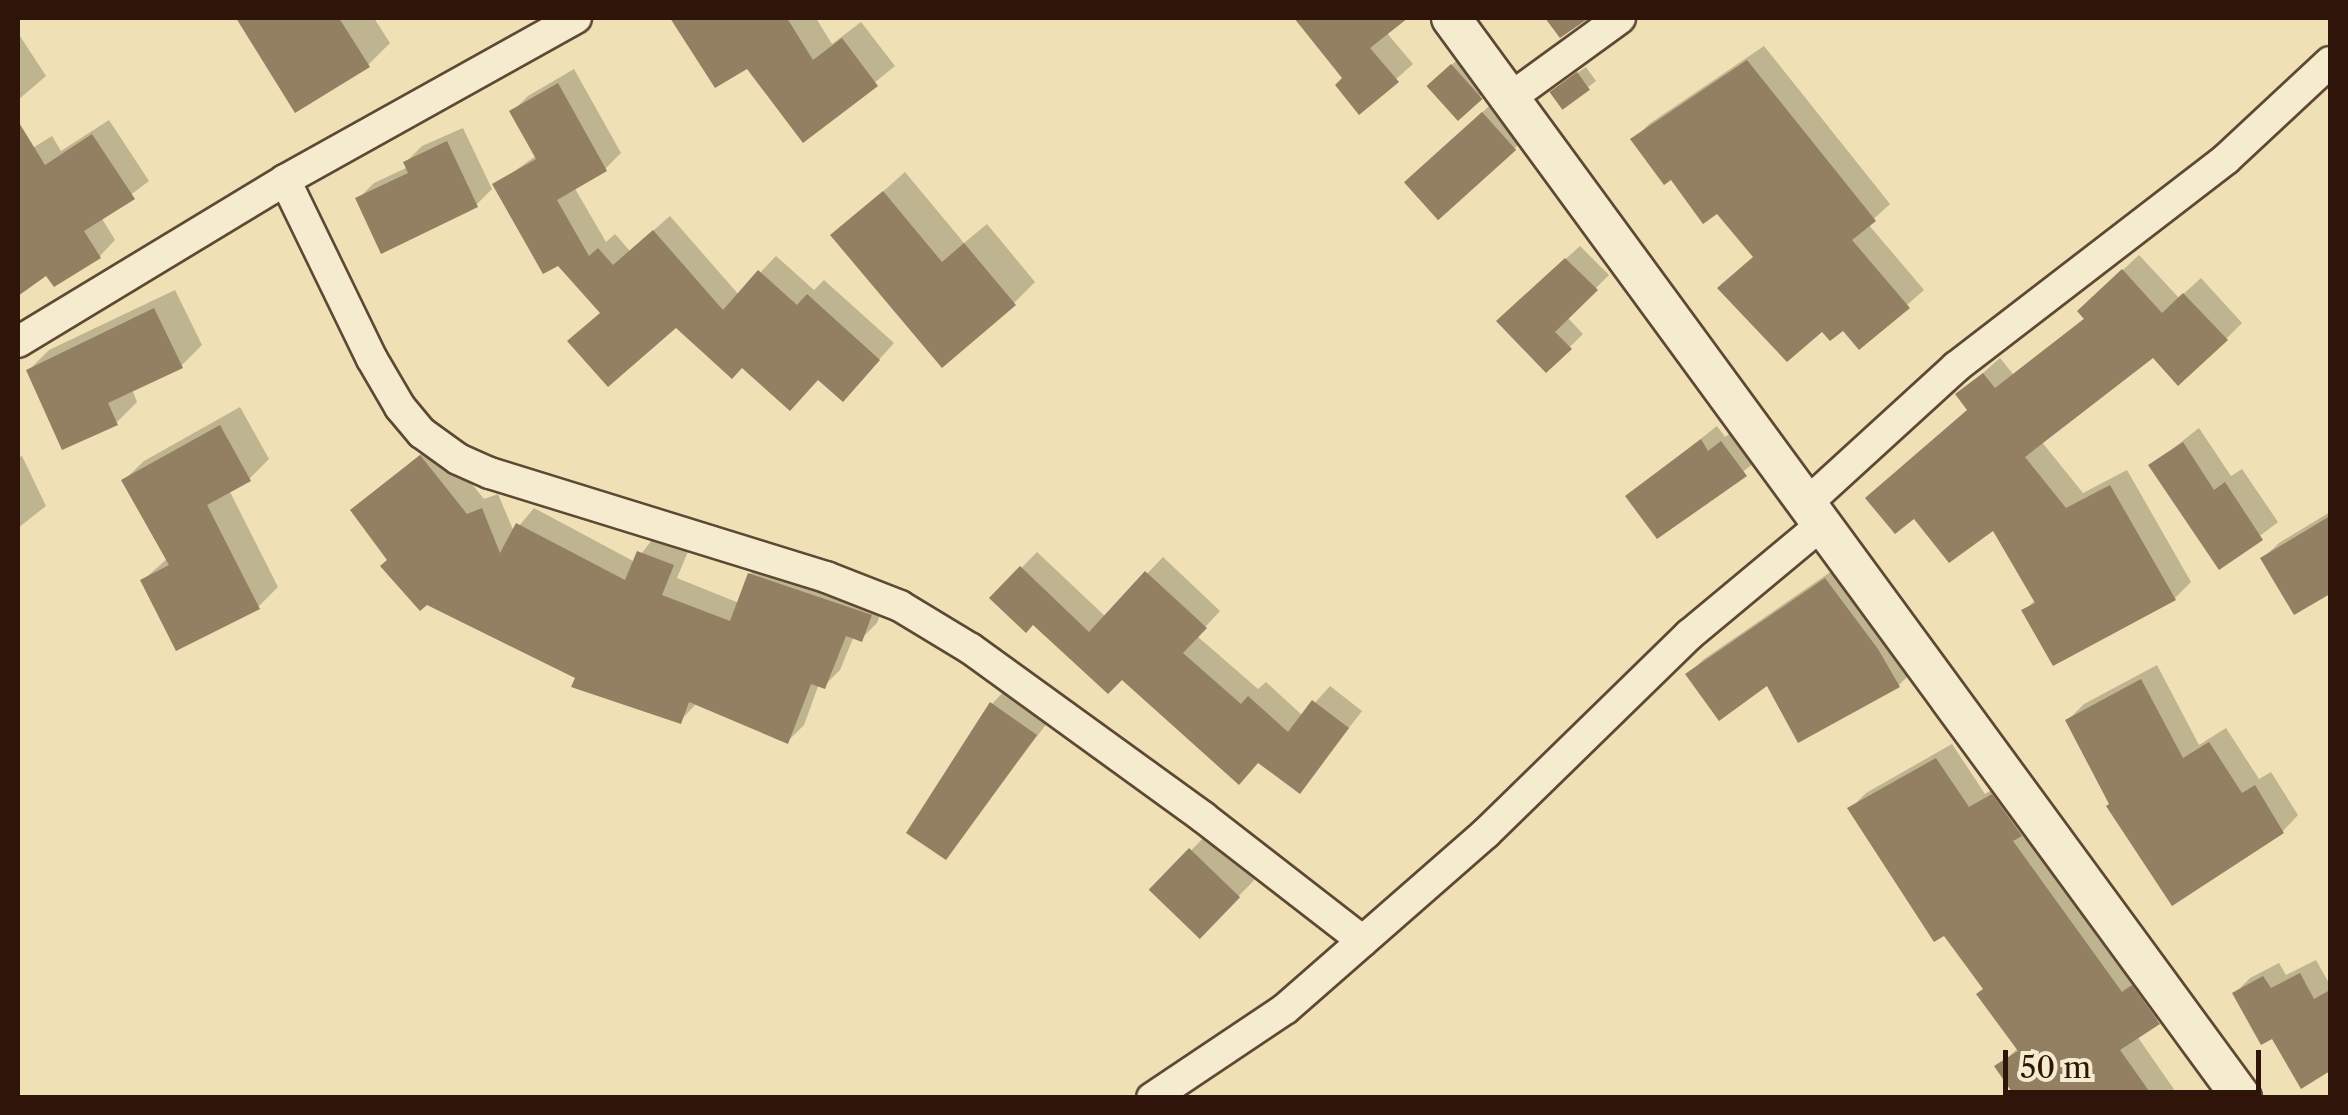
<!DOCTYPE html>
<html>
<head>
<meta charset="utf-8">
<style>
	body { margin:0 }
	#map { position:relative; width:2348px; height:1115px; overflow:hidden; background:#efe1b5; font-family:"Libre Caslon Text",serif }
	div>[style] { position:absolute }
	.shadow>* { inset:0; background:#0003; transform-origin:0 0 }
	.building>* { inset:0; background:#937f62; transform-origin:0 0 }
	.roads { filter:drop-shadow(2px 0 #5f4834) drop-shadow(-2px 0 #5f4834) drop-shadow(0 2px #5f4834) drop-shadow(0 -2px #5f4834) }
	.minor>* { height:30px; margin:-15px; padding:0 15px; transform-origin:15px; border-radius:15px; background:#f5eccf }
	.tertiary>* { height:38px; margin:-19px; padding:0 19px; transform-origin:19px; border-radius:19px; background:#f5eccf }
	span { translate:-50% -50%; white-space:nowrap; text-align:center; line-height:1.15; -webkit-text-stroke:10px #f5eccf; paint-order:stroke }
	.frame { position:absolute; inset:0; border:20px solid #2f1509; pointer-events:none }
	.scale { position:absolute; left:2003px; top:1050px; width:258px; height:45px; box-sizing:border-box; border:5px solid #2f1509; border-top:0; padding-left:12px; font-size:30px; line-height:35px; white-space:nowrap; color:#2f1509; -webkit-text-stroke:8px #f5eccf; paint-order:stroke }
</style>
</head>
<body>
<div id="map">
	<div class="shadow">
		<div style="clip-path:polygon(239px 18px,374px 18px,390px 43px,368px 65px,296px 109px)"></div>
		<div style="clip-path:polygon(673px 18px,816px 18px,832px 44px,861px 22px,895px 66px,804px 140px,747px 65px,716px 85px)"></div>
		<div style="clip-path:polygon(1297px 18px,1404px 18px,1386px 32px,1413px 64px,1360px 111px,1345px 78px)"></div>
		<div style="clip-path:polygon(18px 33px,46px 76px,18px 100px)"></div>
		<div style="clip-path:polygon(1764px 46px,1890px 204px,1868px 224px,1924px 290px,1859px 347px,1843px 327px,1822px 328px,1718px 211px,1672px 176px,1634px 139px,1649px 124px)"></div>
		<div style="clip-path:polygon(1468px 50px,1496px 81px,1458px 117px,1445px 71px)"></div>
		<div style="clip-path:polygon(1586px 67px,1596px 81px,1563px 106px,1560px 85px)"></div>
		<div style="clip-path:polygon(574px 69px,621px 153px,605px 169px,574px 187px,606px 242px,615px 234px,630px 251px,670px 216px,739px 295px,776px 256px,814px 290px,824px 280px,894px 343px,858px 383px,742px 365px,676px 325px,602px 312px,495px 185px,537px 155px,512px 112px,528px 96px)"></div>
		<div style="clip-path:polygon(1506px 91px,1538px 125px,1514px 149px,1430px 159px)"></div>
		<div style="clip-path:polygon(109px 120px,149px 181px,101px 217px,115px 240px,100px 256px,47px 272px,18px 292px,18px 157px,52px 136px,61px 151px)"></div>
		<div style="clip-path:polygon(463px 128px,492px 189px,476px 205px,358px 199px,374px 183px,408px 167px,406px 162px,422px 146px)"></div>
		<div style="clip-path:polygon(905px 172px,964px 243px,987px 224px,1035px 282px,1014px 303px,833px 236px)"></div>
		<div style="clip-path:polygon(1580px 246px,1609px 275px,1567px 317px,1583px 334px,1546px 370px,1512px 308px)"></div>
		<div style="clip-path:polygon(2139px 255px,2179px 298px,2201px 278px,2242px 323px,2226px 339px,2153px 355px,2041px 441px,2083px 493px,2127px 470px,2191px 582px,2175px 598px,2024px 611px,2036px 599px,1969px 408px,1958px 395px,2000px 358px,2013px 374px,2086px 317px,2096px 295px)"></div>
		<div style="clip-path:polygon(175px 290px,202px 345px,181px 366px,132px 389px,137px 402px,117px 422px,29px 370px,49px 350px)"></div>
		<div style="clip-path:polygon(240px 407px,269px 459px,249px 479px,229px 490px,278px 587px,258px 607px,143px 580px,168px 558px,124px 480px,144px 461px)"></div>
		<div style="clip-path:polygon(1717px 426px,1725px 437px,1738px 428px,1761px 458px,1657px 536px,1628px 496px)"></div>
		<div style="clip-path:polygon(2199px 428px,2231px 476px,2242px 469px,2278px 522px,2219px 567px,2152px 465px)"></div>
		<div style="clip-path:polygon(437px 441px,484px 499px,498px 494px,514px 532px,534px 508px,635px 562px,655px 536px,689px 549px,677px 578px,739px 603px,750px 574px,767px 558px,886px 599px,877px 623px,861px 639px,854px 636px,840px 670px,824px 686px,819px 684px,804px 725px,788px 741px,697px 703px,680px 721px,574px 686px,578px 677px,390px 560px,353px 510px)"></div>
		<div style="clip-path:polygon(22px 456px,46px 506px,18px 528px,18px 458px)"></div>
		<div style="clip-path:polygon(2330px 512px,2330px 593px,2295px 612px,2263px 558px,2279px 543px)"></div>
		<div style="clip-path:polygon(1037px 552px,1106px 617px,1163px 557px,1220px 611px,1197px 636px,1258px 689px,1266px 682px,1303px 716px,1330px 686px,1362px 711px,1300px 791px,1259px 761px,992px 598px)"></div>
		<div style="clip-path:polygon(1842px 564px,1914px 670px,1899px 685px,1767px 683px,1688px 674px,1704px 659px)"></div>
		<div style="clip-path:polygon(2157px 665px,2199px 745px,2226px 728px,2259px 779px,2271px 772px,2298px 815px,2283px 831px,2112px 804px,2068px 720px,2084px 704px)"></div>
		<div style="clip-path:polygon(1007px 688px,1051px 718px,945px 857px,992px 704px)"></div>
		<div style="clip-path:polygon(1952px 744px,1985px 794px,2008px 780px,2174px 1007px,2137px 1036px,2180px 1098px,2019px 1098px,1998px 1067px,2018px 1048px,1985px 988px,1851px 808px,1866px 793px)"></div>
		<div style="left:1207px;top:834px;width:66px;height:78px;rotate:44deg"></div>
		<div style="clip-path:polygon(2316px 960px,2330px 985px,2330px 1068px,2302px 1085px,2273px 1036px,2235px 993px,2250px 978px,2279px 963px,2286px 975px)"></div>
	</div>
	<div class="building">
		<div style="clip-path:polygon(236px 18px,339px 18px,370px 67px,295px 113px)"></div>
		<div style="clip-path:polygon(670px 18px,787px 18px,813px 60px,842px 38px,878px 86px,803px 143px,747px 69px,715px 88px)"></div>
		<div style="clip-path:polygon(1294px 18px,1408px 18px,1370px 48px,1399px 82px,1359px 115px,1335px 85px,1342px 78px)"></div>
		<div style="clip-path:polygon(1545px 18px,1589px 18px,1560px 38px)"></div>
		<div style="clip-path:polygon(1747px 60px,1876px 221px,1852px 240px,1910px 308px,1859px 350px,1843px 331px,1830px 341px,1822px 332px,1787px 362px,1717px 288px,1753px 257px,1717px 214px,1703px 224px,1671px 180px,1664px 185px,1630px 139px)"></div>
		<div style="left:1451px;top:64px;width:47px;height:33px;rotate:48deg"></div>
		<div style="left:1577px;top:72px;width:22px;height:34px;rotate:54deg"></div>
		<div style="clip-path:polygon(558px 83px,607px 171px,557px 200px,589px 256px,598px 248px,613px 265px,653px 230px,723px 310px,758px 270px,797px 305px,807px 294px,880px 360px,843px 402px,818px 380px,790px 411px,742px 368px,732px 379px,676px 328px,608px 387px,567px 341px,600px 313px,558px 266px,543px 274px,492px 184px,536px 159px,509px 111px)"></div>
		<div style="left:1482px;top:112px;width:51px;height:105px;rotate:48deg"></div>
		<div style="clip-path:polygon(18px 121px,45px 165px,92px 134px,135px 199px,84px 231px,101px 258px,54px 287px,46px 276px,18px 296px)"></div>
		<div style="clip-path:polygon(447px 141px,478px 207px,381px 254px,355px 198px,408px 173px,403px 162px)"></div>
		<div style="clip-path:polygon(883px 191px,942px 262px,964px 243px,1016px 305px,942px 368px,830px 235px)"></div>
		<div style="clip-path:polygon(1565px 258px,1598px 290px,1555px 332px,1572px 349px,1546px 373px,1496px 321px)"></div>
		<div style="clip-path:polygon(2122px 269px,2162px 313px,2183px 293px,2228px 340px,2178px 386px,2153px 358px,2025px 457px,2066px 508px,2110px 485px,2176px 600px,2053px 666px,2021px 610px,2035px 603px,1993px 531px,1949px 563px,1914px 519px,1895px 534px,1865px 498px,1967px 410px,1955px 394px,1983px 373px,1995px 388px,2084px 319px,2077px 311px)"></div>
		<div style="clip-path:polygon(154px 308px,183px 368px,108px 403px,118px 425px,62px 450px,26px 370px)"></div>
		<div style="clip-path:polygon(220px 425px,251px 481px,207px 505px,260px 609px,176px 651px,140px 580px,169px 565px,121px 480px)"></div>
		<div style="clip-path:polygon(1701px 439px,1708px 451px,1721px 441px,1747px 476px,1657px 539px,1625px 496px)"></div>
		<div style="clip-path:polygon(2183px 442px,2214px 490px,2225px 482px,2263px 540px,2219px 570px,2148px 465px)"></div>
		<div style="clip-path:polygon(420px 455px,467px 514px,482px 508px,500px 553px,516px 523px,625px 580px,637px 551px,674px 565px,662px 595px,730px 621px,748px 573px,872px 615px,862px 642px,846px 636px,825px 689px,811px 684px,788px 744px,689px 702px,681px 724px,571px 687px,575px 678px,427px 605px,420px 611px,380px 566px,387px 560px,350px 510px)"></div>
		<div style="clip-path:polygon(2330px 516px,2330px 594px,2294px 615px,2260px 558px)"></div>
		<div style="clip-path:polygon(1020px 566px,1089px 632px,1145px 571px,1207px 628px,1183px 653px,1241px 704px,1248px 696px,1288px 732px,1312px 700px,1349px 728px,1300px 794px,1258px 763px,1239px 785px,1122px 680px,1108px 694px,1033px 625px,1026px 633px,989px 598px)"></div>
		<div style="clip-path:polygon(1825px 578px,1878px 649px,1900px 687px,1798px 743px,1767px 686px,1719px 721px,1685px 674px)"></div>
		<div style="clip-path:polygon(2141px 679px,2183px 758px,2209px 742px,2242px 793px,2255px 785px,2284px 833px,2172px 906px,2106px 806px,2109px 804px,2065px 720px)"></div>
		<div style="clip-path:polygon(990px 702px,1037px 735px,946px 860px,906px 833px)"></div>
		<div style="clip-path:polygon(1936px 758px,1969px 807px,1992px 794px,2022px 836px,2013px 841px,2122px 992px,2132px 985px,2160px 1024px,2120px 1050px,2154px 1098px,2016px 1098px,1994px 1066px,2018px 1051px,1976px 994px,1983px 989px,1944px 936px,1934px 942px,1847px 808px)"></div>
		<div style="left:1189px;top:848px;width:71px;height:58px;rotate:44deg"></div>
		<div style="clip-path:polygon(2300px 973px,2314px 999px,2330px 990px,2330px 1071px,2301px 1089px,2272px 1039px,2261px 1045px,2232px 993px,2263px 976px,2271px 988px)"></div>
	</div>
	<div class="roads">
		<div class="minor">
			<div style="left:1510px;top:98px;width:136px;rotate:-36deg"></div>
			<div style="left:285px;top:180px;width:199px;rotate:64.1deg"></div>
			<div style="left:372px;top:359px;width:56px;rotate:59.7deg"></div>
			<div style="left:400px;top:407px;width:34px;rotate:50deg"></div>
			<div style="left:422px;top:433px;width:44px;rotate:35.8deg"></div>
			<div style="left:458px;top:459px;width:35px;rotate:24deg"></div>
			<div style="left:490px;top:473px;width:352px;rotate:17.2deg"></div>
			<div style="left:826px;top:577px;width:79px;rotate:21.4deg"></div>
			<div style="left:900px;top:606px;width:83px;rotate:31.2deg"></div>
			<div style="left:971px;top:649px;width:286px;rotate:35.9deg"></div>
			<div style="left:1203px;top:817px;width:202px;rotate:37.8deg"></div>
			<div style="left:18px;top:342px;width:312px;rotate:-31.2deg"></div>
			<div style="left:285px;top:180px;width:333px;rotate:-29.1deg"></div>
			<div style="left:1805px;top:505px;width:205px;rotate:-42.4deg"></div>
			<div style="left:1956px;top:367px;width:341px;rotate:-37.6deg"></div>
			<div style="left:2226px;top:159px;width:142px;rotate:-43deg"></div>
			<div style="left:1152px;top:1098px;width:160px;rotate:-33.8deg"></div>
			<div style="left:1285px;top:1009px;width:267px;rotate:-41.2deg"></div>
			<div style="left:1486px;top:833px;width:284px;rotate:-44.3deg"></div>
			<div style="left:1689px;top:635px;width:170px;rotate:-39.8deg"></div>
		</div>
		<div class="tertiary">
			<div style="left:1451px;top:18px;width:1339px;rotate:53.78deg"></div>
		</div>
	</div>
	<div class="frame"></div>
	<div class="scale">50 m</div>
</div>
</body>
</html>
